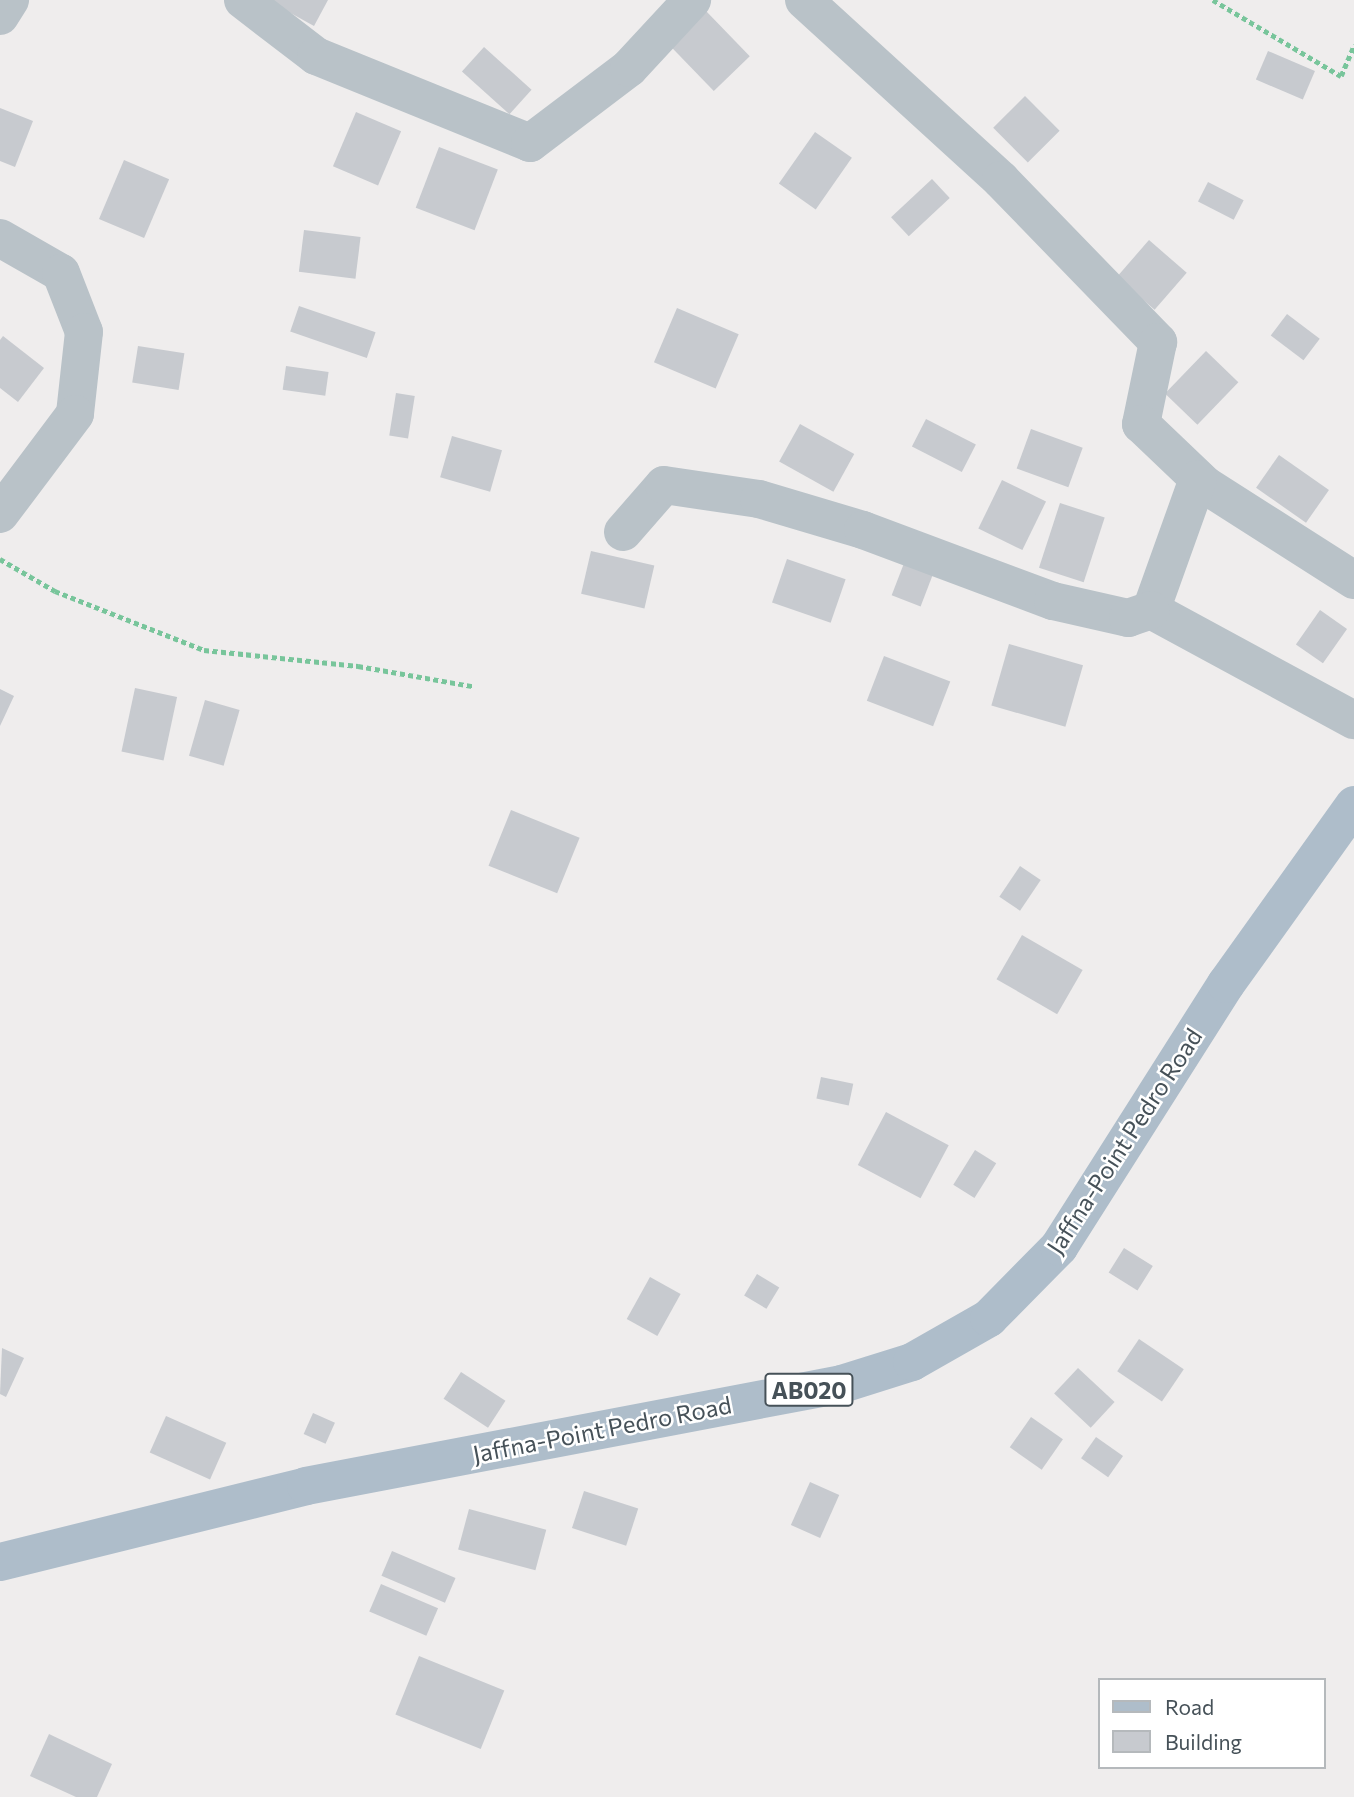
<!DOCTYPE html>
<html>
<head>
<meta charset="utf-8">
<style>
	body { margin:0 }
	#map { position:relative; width:1354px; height:1797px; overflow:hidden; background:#efeded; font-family:Commissioner,sans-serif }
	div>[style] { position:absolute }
	.building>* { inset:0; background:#c7cacf; transform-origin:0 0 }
	.path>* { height:4.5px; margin-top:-2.25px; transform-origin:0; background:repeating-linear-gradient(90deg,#78c59b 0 5px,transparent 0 8.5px) }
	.minor>* { height:38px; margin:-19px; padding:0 19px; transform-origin:19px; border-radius:19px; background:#b9c2c8 }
	.major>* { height:38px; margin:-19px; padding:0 19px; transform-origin:19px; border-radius:19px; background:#aebdca }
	span { translate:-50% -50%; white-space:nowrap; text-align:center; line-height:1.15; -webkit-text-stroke:5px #fff; paint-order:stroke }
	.shield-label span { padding:2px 5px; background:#fff; border:2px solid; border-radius:5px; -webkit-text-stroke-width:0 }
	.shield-label { font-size:23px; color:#465158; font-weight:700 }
	.street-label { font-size:24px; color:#465158 }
	.legend { position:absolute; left:1098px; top:1678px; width:228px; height:91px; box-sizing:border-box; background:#fff; border:2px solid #b5b9bc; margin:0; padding:9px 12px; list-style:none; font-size:21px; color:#465158 }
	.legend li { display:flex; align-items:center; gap:14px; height:35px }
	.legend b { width:35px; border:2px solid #b5b9bc }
</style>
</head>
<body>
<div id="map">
	<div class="building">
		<div style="clip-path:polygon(267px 0,328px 0,314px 26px)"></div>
		<div style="left:706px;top:11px;width:63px;height:50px;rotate:46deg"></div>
		<div style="left:484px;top:47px;width:64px;height:33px;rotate:42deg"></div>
		<div style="left:1268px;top:51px;width:51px;height:31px;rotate:23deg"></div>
		<div style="left:1025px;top:96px;width:49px;height:45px;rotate:45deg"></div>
		<div style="clip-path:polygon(0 108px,33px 121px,15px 167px,0 161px)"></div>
		<div style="left:356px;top:112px;width:49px;height:59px;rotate:23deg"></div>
		<div style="left:815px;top:132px;width:45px;height:63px;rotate:35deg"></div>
		<div style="left:439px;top:147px;width:63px;height:65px;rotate:21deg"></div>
		<div style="left:124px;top:160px;width:49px;height:64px;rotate:23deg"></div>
		<div style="left:932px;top:179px;width:26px;height:56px;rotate:47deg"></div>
		<div style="left:1208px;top:182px;width:40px;height:22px;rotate:27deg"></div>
		<div style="left:304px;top:230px;width:57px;height:42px;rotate:7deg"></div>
		<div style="left:1149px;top:240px;width:50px;height:49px;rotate:41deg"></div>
		<div style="left:299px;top:306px;width:81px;height:27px;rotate:19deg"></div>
		<div style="left:677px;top:308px;width:67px;height:59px;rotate:23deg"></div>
		<div style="left:1287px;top:314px;width:41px;height:27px;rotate:37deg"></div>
		<div style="clip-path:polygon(3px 336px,44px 368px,18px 402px,0 388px,0 340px)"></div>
		<div style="left:138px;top:346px;width:47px;height:37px;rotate:9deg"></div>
		<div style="left:1206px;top:351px;width:45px;height:59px;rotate:44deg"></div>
		<div style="left:286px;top:366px;width:43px;height:24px;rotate:8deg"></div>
		<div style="left:396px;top:393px;width:19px;height:43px;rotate:9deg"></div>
		<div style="left:926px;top:419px;width:56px;height:31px;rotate:27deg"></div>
		<div style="left:800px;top:424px;width:62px;height:43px;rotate:29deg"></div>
		<div style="left:1031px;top:429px;width:55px;height:42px;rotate:20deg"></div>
		<div style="left:452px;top:436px;width:52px;height:43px;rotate:16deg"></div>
		<div style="left:1279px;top:455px;width:61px;height:40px;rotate:35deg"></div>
		<div style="left:1002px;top:480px;width:49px;height:54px;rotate:26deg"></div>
		<div style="left:1060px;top:503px;width:47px;height:68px;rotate:18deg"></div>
		<div style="left:591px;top:551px;width:65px;height:44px;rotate:13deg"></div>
		<div style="left:906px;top:558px;width:31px;height:40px;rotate:21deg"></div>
		<div style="left:787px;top:559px;width:62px;height:46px;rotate:19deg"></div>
		<div style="left:1320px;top:610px;width:33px;height:42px;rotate:35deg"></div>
		<div style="left:1009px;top:644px;width:77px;height:64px;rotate:16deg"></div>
		<div style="left:884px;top:656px;width:71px;height:48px;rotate:21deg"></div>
		<div style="left:135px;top:688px;width:43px;height:65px;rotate:12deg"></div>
		<div style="clip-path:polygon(0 689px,14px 696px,0 726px)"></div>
		<div style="left:205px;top:700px;width:36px;height:58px;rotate:16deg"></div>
		<div style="left:511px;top:810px;width:74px;height:60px;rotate:22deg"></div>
		<div style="left:1020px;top:866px;width:25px;height:37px;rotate:34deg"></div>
		<div style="left:1022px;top:935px;width:70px;height:51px;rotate:30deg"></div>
		<div style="left:821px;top:1077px;width:33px;height:22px;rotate:12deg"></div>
		<div style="left:886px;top:1112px;width:71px;height:60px;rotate:28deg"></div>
		<div style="left:975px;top:1150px;width:25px;height:41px;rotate:32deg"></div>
		<div style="left:1124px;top:1248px;width:34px;height:29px;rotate:32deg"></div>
		<div style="left:757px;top:1274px;width:26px;height:25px;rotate:31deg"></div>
		<div style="left:650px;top:1277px;width:35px;height:48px;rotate:29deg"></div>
		<div style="left:1139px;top:1339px;width:54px;height:39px;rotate:34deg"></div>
		<div style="clip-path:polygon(2px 1348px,24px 1358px,6px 1397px,0 1394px)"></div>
		<div style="left:1078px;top:1368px;width:50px;height:35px;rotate:43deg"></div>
		<div style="left:461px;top:1372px;width:53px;height:32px;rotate:33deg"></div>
		<div style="left:313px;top:1413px;width:24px;height:23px;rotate:24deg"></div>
		<div style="left:166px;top:1416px;width:66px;height:40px;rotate:24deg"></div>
		<div style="left:1031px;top:1417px;width:39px;height:37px;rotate:35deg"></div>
		<div style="left:1096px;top:1437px;width:33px;height:26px;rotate:35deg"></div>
		<div style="left:810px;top:1482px;width:32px;height:47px;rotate:24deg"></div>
		<div style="left:584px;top:1491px;width:57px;height:39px;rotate:18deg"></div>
		<div style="left:469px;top:1509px;width:80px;height:42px;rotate:15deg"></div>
		<div style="left:392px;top:1551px;width:69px;height:27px;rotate:23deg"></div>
		<div style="left:381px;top:1584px;width:62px;height:30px;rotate:23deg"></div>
		<div style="left:419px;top:1656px;width:92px;height:63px;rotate:22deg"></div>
		<div style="clip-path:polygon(49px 1734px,112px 1764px,97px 1797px,76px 1797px,30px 1776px)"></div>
	</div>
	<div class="path">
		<div style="left:1213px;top:0;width:149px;rotate:30.7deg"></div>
		<div style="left:1341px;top:76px;width:34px;rotate:-67deg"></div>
		<div style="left:0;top:559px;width:64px;rotate:30.2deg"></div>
		<div style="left:55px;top:591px;width:160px;rotate:21.6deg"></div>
		<div style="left:204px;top:650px;width:155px;rotate:5.9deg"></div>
		<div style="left:358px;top:666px;width:116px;rotate:10deg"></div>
	</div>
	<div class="minor">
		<div style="left:243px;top:0;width:92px;rotate:37.5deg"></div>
		<div style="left:316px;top:56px;width:231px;rotate:22.1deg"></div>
		<div style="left:530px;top:143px;width:124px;rotate:-37.1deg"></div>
		<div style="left:629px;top:68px;width:93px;rotate:-47.2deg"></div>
		<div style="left:804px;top:0;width:267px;rotate:42.4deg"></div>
		<div style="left:1001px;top:180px;width:226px;rotate:45.9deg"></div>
		<div style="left:1158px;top:342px;width:84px;rotate:101.7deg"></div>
		<div style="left:1141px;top:424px;width:88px;rotate:43.6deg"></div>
		<div style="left:1205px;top:485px;width:177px;rotate:32.5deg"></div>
		<div style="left:0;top:16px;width:19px;rotate:-58deg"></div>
		<div style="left:0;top:238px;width:70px;rotate:29.8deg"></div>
		<div style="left:61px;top:273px;width:63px;rotate:68.7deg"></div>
		<div style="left:84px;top:332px;width:82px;rotate:96.3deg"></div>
		<div style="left:75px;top:414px;width:125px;rotate:126.9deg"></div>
		<div style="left:1198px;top:479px;width:139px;rotate:109.7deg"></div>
		<div style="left:1151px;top:610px;width:231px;rotate:28.5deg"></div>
		<div style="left:623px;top:532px;width:62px;rotate:-48.9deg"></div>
		<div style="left:664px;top:485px;width:96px;rotate:8.4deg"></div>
		<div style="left:759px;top:499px;width:109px;rotate:16.6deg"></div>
		<div style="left:863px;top:530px;width:203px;rotate:20.5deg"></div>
		<div style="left:1053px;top:601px;width:77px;rotate:12.8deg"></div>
		<div style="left:1128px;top:618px;width:24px;rotate:-19deg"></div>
	</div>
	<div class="major">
		<div style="left:0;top:1562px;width:315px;rotate:-13.9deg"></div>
		<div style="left:306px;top:1486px;width:546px;rotate:-10.77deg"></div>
		<div style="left:842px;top:1384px;width:73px;rotate:-17.4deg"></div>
		<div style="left:912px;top:1362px;width:89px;rotate:-29.7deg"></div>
		<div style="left:989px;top:1318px;width:100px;rotate:-45.4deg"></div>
		<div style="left:1059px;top:1247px;width:312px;rotate:-57.6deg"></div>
		<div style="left:1226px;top:984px;width:220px;rotate:-54.4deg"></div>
	</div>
	<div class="shield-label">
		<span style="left:809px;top:1390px">AB020</span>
	</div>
	<div class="street-label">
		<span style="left:1124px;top:1141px;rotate:-57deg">Jaffna-Point Pedro Road</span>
		<span style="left:602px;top:1429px;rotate:-11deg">Jaffna-Point Pedro Road</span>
	</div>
	<ul class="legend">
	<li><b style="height:9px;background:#aebdca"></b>Road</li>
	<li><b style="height:19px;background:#c7cacf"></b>Building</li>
	</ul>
</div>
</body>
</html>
